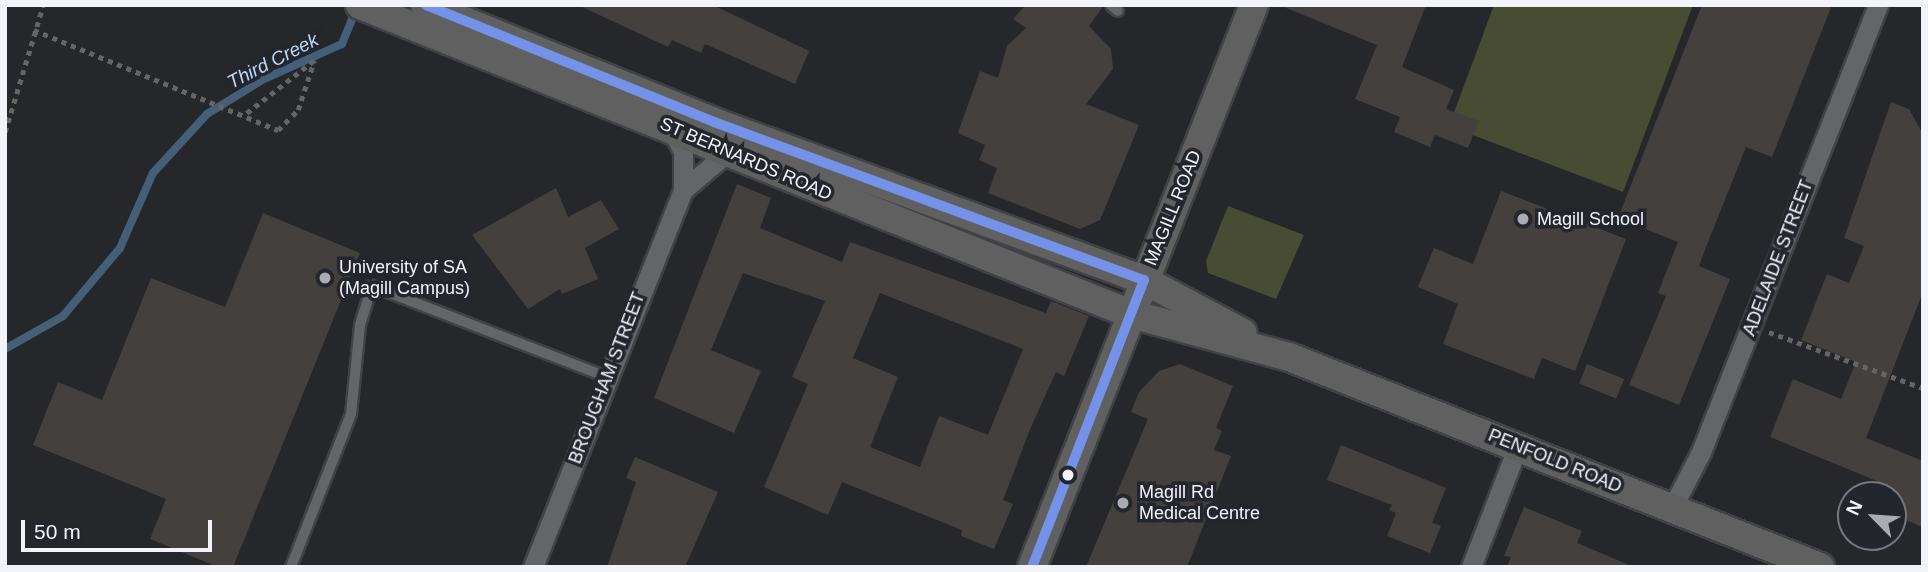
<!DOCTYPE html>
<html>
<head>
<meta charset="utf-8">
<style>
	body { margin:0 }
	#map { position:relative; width:1928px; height:572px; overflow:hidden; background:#26272b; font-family:Arial,sans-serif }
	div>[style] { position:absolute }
	.green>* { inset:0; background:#474c33 }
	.stream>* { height:8px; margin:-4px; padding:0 4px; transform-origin:4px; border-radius:4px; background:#455f79 }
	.building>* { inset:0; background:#44403e; transform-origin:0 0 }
	.path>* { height:4.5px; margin-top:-2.25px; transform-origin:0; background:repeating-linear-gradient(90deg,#646567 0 5px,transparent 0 10px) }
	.roads { filter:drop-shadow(2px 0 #414245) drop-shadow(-2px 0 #414245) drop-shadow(0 2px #414245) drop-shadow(0 -2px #414245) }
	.service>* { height:10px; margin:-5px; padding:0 5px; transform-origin:5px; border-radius:5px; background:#646568 }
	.minor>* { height:19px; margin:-9.5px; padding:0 9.5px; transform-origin:9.5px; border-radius:9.5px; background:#646568 }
	.secondary>* { height:28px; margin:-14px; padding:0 14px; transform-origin:14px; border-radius:14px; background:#616061 }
	.bus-1>* { height:10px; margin:-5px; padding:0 5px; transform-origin:5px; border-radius:5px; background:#7592eb }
	.dots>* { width:19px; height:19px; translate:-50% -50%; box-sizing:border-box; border:4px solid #24262d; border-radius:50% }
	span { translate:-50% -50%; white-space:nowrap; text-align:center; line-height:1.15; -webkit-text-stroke:7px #24262d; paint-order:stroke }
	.street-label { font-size:18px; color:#f3f4f9 }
	.poi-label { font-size:18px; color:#f3f4f9 }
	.left { translate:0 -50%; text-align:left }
	.water-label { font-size:19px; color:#bcdaf8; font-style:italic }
	.frame { position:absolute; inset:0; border:7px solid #f3f4f9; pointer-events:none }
	.north { position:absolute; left:1837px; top:481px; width:70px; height:70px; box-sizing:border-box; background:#24262d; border:2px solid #77787f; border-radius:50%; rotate:295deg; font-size:19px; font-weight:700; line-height:28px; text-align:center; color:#f3f4f9 }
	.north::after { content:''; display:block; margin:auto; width:24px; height:32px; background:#abacb1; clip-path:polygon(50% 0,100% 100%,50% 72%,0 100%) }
	.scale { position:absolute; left:21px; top:520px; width:191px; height:32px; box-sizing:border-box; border:4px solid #f3f4f9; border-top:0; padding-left:9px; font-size:21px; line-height:24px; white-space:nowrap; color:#f3f4f9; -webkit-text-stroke:5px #24262d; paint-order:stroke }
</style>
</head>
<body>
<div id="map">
	<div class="green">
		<div style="clip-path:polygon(1494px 5px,1693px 5px,1623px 192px,1449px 126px)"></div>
		<div style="clip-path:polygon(1228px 206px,1304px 235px,1276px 299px,1208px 273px,1206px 261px)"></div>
	</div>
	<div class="stream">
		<div style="left:5px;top:349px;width:67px;rotate:-29.6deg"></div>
		<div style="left:63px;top:316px;width:89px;rotate:-50deg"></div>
		<div style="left:120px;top:248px;width:82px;rotate:-66.3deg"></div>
		<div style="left:153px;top:173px;width:80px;rotate:-47.5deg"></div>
		<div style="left:207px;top:114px;width:67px;rotate:-31.6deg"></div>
		<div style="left:264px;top:79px;width:85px;rotate:-24.2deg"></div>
		<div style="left:342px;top:44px;width:38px;rotate:-68deg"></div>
	</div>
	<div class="building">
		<div style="clip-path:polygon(578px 5px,713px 5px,809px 51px,795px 84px,705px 44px,701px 53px,672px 40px,668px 47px)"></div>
		<div style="clip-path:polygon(1026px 5px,1104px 5px,1089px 26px,1111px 49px,1113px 69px,1086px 104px,1139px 125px,1100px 220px,1080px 229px,988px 193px,997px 168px,979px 160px,985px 145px,958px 133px,980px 71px,998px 78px,1007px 46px,1026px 28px,1013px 19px)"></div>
		<div style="clip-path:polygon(1279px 5px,1426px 5px,1402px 67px,1454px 90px,1446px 109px,1479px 121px,1468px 148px,1435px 135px,1430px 147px,1394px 132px,1400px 117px,1355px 99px,1377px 45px)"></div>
		<div style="clip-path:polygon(1702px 5px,1832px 5px,1772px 157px,1746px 147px,1706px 247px,1699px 266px,1730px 279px,1679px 405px,1629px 385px,1666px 296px,1658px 293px,1678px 242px,1618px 218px)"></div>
		<div style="clip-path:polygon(1891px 102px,1909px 109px,1923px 134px,1923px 292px,1866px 438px,1923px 461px,1923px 527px,1893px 515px,1893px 495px,1880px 495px,1884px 484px,1770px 437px,1793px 379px,1841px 399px,1856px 362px,1801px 340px,1827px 274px,1849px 283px,1864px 246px,1844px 238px)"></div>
		<div style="clip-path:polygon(evenodd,737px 184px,771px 198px,760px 228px,842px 262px,850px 242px,1046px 313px,1051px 301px,1089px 316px,1064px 376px,1056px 372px,1031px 427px,1003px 500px,1013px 504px,994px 549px,961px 536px,962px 530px,842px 482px,828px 515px,764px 487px,808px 384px,792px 377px,825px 301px,743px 273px,711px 350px,761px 371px,734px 433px,654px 398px,737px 184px,880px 293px,1023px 349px,988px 435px,939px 416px,920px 467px,870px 447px,898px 377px,853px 358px,880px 293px)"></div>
		<div style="clip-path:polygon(556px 188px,568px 217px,601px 200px,619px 229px,585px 248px,598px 279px,562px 294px,560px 289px,528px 309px,472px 235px)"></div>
		<div style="clip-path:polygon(1501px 191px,1626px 239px,1575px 371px,1542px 358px,1534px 379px,1443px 344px,1458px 304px,1418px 287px,1434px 248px,1473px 264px)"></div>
		<div style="clip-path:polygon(263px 213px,360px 253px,233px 567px,218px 567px,150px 539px,166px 499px,33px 445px,58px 382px,102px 400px,151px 278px,225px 307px)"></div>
		<div style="clip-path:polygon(1180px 364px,1233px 386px,1216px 428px,1222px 431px,1214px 450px,1231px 456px,1187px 567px,1086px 567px,1148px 419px,1131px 412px,1139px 392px,1159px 371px)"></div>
		<div style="left:1587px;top:364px;width:40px;height:21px;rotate:22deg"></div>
		<div style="clip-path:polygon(1341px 445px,1446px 488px,1432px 523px,1441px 526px,1430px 553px,1387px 536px,1396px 513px,1389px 510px,1392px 505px,1327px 480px)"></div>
		<div style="clip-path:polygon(635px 457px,718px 492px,685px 567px,607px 567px,636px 482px,626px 478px)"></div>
		<div style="clip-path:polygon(1524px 507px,1582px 531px,1577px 543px,1634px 567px,1507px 567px,1511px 557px,1504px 556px)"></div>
	</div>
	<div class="path">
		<div style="left:34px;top:30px;width:264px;rotate:22.3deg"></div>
		<div style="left:278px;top:130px;width:28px;rotate:-45deg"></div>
		<div style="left:298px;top:110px;width:52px;rotate:-71.9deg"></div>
		<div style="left:314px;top:61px;width:88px;rotate:142deg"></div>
		<div style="left:5px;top:132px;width:133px;rotate:-73.3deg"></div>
		<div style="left:1769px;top:332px;width:164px;rotate:20deg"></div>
	</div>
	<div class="roads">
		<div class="service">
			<div style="left:1111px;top:5px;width:9px;rotate:41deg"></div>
			<div style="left:291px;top:567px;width:164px;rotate:-68.6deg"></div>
			<div style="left:351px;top:414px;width:89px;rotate:-84.2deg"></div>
			<div style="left:360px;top:325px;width:41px;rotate:-72.9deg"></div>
			<div style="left:372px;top:286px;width:252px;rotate:21.2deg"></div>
		</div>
		<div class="minor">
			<div style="left:671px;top:128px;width:27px;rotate:63deg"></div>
			<div style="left:683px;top:152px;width:38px;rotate:90deg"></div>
			<div style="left:1672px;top:508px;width:63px;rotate:-62.6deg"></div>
			<div style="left:1701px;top:452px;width:481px;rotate:-68.4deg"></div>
			<div style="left:533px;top:567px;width:406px;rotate:-68.3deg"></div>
			<div style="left:683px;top:190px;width:60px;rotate:-40.3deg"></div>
			<div style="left:1471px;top:567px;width:130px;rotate:-68.8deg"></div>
		</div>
		<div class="secondary">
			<div style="left:360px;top:5px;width:831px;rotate:21.84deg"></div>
			<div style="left:1131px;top:314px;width:164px;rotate:15.2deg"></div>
			<div style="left:1289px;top:357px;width:571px;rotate:21.58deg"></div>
			<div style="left:425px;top:5px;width:312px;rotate:22deg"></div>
			<div style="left:714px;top:122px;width:458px;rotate:20.2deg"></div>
			<div style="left:1144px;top:280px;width:112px;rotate:28.2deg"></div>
			<div style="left:1032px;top:567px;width:604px;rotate:-68.45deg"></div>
		</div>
	</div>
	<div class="bus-1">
		<div style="left:426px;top:5px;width:311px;rotate:22.1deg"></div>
		<div style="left:714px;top:122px;width:458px;rotate:20.2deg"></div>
		<div style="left:1144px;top:280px;width:308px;rotate:111.3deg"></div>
	</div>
	<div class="dots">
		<div style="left:1523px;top:219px;background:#abacb1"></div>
		<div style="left:325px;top:278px;background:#abacb1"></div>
		<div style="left:1068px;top:475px;background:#f3f4f9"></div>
		<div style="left:1123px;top:503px;background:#abacb1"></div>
	</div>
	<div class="street-label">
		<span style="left:746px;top:159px;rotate:23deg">ST BERNARDS ROAD</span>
		<span style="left:1173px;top:208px;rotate:-68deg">MAGILL ROAD</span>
		<span style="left:1778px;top:258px;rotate:-69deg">ADELAIDE STREET</span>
		<span style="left:607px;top:378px;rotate:-69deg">BROUGHAM STREET</span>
		<span style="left:1555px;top:461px;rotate:22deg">PENFOLD ROAD</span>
	</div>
	<div class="poi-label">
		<span class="left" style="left:1537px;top:219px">Magill School</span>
		<span class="left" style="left:339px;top:278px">University of SA<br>(Magill Campus)</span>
		<span class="left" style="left:1139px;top:503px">Magill Rd<br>Medical Centre</span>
	</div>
	<div class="water-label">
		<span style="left:273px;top:61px;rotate:-27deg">Third Creek</span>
	</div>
	<div class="frame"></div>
	<div class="north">N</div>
	<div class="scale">50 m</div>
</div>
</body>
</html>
